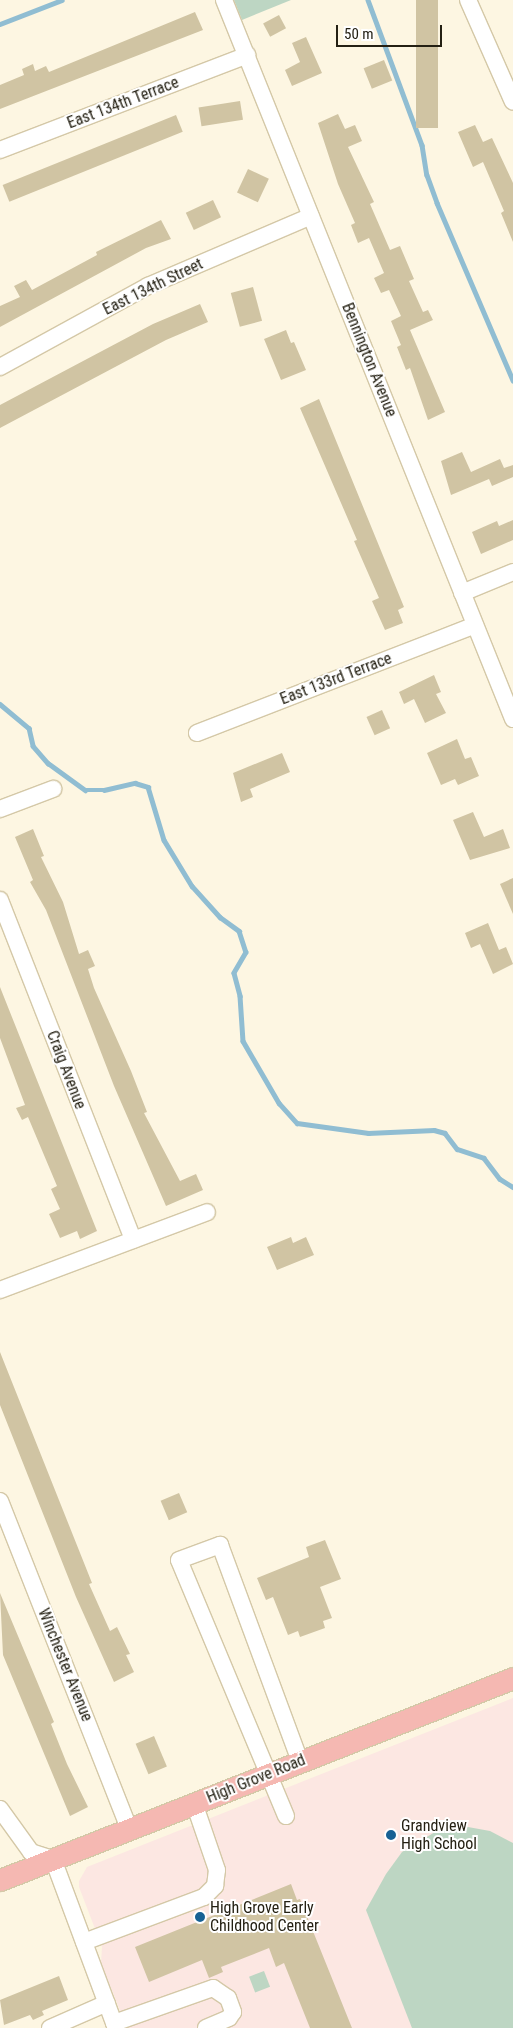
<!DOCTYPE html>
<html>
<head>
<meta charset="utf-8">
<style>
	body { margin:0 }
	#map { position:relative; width:513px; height:2028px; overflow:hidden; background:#fdf6e2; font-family:"Roboto Condensed",sans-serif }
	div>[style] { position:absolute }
	.education>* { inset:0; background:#fce7e2 }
	.green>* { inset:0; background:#bdd6c3; transform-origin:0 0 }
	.stream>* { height:4.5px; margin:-2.25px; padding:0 2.25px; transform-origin:2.25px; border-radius:2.25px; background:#90bdd2 }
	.building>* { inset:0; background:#d0c4a3; transform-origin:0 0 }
	.roads { filter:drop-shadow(1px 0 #d4c8a7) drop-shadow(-1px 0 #d4c8a7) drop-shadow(0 1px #d4c8a7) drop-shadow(0 -1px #d4c8a7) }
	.minor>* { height:16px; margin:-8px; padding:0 8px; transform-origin:8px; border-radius:8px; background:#fff }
	.major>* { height:21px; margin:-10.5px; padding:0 10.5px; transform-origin:10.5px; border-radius:10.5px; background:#f5b8b2 }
	.dots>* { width:14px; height:14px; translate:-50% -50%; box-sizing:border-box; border:2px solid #fff; border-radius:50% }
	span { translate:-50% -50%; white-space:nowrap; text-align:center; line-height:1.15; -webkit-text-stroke:4px #fff; paint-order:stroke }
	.street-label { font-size:16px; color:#242013 }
	.poi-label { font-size:16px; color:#242013 }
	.left { translate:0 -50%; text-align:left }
	.scale { position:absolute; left:336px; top:25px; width:106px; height:22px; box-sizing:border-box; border:2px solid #242013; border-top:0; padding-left:6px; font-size:15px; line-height:18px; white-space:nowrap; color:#242013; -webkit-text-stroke:4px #fff; paint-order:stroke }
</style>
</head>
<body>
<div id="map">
	<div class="education">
		<div style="clip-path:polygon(513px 1698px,513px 2028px,127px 2028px,101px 1963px,102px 1947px,79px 1887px,79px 1881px,87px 1867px)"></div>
	</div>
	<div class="green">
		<div style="clip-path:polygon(234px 0,291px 0,242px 20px)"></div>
		<div style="clip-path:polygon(468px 1827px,490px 1831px,513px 1843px,513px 2028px,412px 2028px,366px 1910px,386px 1874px,402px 1852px,435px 1832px)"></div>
		<div style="left:264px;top:1971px;width:17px;height:16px;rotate:69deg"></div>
	</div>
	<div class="stream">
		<div style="left:368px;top:0;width:155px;rotate:69.6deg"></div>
		<div style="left:422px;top:145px;width:30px;rotate:81deg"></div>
		<div style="left:427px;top:175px;width:30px;rotate:70deg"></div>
		<div style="left:437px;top:203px;width:193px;rotate:66.8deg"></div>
		<div style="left:0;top:24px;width:66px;rotate:-21.2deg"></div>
		<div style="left:0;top:704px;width:38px;rotate:40deg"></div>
		<div style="left:29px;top:728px;width:18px;rotate:77deg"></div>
		<div style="left:33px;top:746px;width:23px;rotate:49deg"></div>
		<div style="left:48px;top:763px;width:46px;rotate:36.1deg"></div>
		<div style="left:85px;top:790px;width:19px"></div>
		<div style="left:104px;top:790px;width:32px;rotate:-13deg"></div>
		<div style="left:135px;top:783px;width:14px;rotate:17deg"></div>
		<div style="left:148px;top:787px;width:55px;rotate:73.2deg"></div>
		<div style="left:164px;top:840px;width:54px;rotate:58.7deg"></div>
		<div style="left:192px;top:886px;width:42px;rotate:47.9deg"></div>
		<div style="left:220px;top:917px;width:24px;rotate:36deg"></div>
		<div style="left:239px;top:931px;width:22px;rotate:72deg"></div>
		<div style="left:246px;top:952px;width:24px;rotate:120deg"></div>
		<div style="left:234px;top:973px;width:24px;rotate:75deg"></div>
		<div style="left:240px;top:996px;width:45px;rotate:86.2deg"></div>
		<div style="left:243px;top:1041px;width:72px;rotate:59.9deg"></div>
		<div style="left:279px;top:1103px;width:27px;rotate:48deg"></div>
		<div style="left:297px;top:1123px;width:72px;rotate:8deg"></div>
		<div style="left:368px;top:1133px;width:66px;rotate:-2.6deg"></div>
		<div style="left:434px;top:1130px;width:11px;rotate:15deg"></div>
		<div style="left:445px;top:1133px;width:20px;rotate:53deg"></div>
		<div style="left:457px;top:1149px;width:28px;rotate:18deg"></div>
		<div style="left:484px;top:1158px;width:26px;rotate:53deg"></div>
		<div style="left:500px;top:1179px;width:15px;rotate:32deg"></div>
	</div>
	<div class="building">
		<div style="left:416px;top:0;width:22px;height:128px"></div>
		<div style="clip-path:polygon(195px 12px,203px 30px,0 109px,0 85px,24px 75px,22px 69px,33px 64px,35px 71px,46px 66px,49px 72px)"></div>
		<div style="left:279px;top:15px;width:15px;height:18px;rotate:62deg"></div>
		<div style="clip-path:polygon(306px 37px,322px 73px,292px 86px,285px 70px,300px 62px,292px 43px)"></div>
		<div style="left:384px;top:60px;width:22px;height:22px;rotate:68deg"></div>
		<div style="left:240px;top:101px;width:19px;height:42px;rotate:81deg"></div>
		<div style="clip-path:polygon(338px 114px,345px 129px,355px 125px,362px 141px,348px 147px,374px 202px,370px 204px,390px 250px,400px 246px,414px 279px,409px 281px,423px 312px,428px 310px,433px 320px,410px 330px,445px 412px,428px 420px,410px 368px,406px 370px,397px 347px,401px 345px,391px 321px,401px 316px,389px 290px,381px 293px,374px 278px,384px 273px,369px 238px,358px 243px,351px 225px,355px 223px,338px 184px,318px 123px)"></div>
		<div style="left:176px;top:115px;width:18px;height:187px;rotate:68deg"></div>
		<div style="clip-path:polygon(475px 125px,483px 142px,492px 138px,513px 183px,513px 242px,501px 213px,504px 211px,483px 162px,473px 167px,458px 132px)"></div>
		<div style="left:248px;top:169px;width:23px;height:26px;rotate:25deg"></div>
		<div style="left:213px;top:200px;width:19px;height:30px;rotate:65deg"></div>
		<div style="clip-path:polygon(161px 220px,171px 239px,146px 248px,0 327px,0 306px,20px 297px,14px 286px,26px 280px,32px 290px,97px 255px,96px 252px)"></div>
		<div style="left:253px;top:287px;width:35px;height:23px;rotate:75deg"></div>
		<div style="clip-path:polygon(200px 304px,208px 322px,166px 340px,0 428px,0 405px,153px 324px)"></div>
		<div style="clip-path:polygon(286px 330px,291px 343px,294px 342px,306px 370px,281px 380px,264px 339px)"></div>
		<div style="clip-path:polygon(319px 399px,404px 607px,398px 610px,403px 623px,385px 630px,372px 601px,379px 598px,354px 541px,357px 540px,300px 408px)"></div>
		<div style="clip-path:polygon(462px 452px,471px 472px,500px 459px,504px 468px,513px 465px,513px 477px,492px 486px,489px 479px,451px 495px,441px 461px)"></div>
		<div style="clip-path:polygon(513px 520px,513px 540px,481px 554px,472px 532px,497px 521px,499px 526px)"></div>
		<div style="clip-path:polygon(434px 675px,441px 692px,436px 694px,446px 713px,425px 723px,414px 699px,404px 704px,399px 692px)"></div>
		<div style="left:382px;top:710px;width:20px;height:17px;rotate:66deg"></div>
		<div style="clip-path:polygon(457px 739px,465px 759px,471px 757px,479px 776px,458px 785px,455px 779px,441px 785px,427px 753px)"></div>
		<div style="clip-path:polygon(282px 753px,290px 772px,250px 789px,253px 797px,241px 802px,233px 773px)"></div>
		<div style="clip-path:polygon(473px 812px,484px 837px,503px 829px,510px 848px,470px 860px,453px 820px)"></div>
		<div style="clip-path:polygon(33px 829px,44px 856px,41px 857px,63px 902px,79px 954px,88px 950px,95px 966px,88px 969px,94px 988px,131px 1071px,147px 1112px,144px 1113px,180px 1181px,196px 1174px,203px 1190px,166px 1206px,114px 1086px,46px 910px,30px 882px,33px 880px,15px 837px)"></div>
		<div style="clip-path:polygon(513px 878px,513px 914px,500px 884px)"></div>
		<div style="clip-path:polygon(488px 923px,499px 950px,506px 947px,513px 964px,493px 974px,480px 944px,471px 948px,465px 933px)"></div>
		<div style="clip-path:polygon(0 987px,97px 1231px,80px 1239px,77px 1231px,60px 1238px,49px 1214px,60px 1209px,51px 1189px,57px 1186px,28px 1117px,22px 1120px,16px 1108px,25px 1105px,0 1038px)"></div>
		<div style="clip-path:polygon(291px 1237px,293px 1243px,306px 1237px,314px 1255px,277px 1270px,267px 1247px)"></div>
		<div style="clip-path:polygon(0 1352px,92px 1583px,89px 1584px,110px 1631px,117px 1627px,130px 1654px,126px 1655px,134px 1672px,114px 1682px,76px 1597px,0 1405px)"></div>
		<div style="left:179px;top:1493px;width:21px;height:20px;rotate:67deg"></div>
		<div style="clip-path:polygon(325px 1540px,341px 1579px,320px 1587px,332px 1618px,323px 1621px,325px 1628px,300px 1637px,298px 1631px,288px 1635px,273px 1597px,266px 1600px,257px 1578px,309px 1557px,306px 1547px)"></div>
		<div style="clip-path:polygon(0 1593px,54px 1722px,51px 1724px,67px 1764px,88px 1807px,70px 1816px,3px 1655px)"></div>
		<div style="left:154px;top:1736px;width:33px;height:20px;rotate:67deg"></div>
		<div style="clip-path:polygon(291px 1884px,297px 1900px,300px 1899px,352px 2028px,310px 2028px,284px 1963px,276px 1967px,269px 1948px,221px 1967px,223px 1972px,209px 1978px,202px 1960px,149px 1982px,135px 1947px)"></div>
		<div style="clip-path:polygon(59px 1976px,68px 2000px,42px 2011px,44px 2015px,33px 2020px,30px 2015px,4px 2025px,0 2000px)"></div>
	</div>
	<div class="roads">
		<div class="minor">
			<div style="left:224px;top:0;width:775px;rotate:68.1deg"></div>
			<div style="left:468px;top:0;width:111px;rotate:66.2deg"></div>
			<div style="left:0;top:150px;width:265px;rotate:-21deg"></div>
			<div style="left:0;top:367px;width:169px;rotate:-28.7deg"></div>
			<div style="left:148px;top:286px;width:177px;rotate:-23.2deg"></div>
			<div style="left:462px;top:593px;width:55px;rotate:-22.4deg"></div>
			<div style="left:197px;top:733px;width:298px;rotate:-21.2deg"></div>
			<div style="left:0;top:809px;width:57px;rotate:-20.7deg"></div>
			<div style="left:0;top:900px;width:365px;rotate:68.6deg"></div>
			<div style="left:0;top:1290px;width:221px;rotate:-20.6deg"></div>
			<div style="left:0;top:1501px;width:352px;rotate:68.5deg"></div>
			<div style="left:0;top:1809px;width:53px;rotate:54.2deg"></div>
			<div style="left:31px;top:1852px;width:23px;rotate:18deg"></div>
			<div style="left:53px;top:1859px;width:180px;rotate:69.6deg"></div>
			<div style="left:286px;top:1816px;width:277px;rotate:-112.7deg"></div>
			<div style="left:179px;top:1560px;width:44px;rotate:-20.1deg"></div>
			<div style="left:220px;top:1545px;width:230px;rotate:69.7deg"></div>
			<div style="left:84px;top:1942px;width:128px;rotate:-20.6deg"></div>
			<div style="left:204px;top:1897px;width:16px;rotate:-45deg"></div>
			<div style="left:215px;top:1886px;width:16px;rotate:-83deg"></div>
			<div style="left:217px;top:1870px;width:71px;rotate:-108.9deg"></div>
			<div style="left:114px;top:2023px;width:105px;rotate:-19.5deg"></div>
			<div style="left:213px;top:1988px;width:18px;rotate:34deg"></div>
			<div style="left:228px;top:1998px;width:15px;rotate:70deg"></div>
			<div style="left:233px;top:2012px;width:7px;rotate:124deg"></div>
			<div style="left:229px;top:2018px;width:25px;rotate:157deg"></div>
			<div style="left:50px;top:2028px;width:62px;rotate:-23.7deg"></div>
		</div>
		<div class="major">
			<div style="left:0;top:1880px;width:551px;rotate:-21.49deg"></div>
		</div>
	</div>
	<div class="dots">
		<div style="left:391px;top:1835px;background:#176194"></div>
		<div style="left:200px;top:1917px;background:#176194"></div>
	</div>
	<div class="street-label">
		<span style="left:123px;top:103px;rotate:-21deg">East 134th Terrace</span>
		<span style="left:153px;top:287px;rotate:-26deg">East 134th Street</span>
		<span style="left:369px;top:360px;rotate:68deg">Bennington Avenue</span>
		<span style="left:336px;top:679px;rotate:-21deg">East 133rd Terrace</span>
		<span style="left:66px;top:1070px;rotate:69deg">Craig Avenue</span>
		<span style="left:65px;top:1665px;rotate:68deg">Winchester Avenue</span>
		<span style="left:256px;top:1779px;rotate:-22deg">High Grove Road</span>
	</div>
	<div class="poi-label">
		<span class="left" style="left:401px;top:1835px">Grandview<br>High School</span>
		<span class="left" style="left:210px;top:1917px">High Grove Early<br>Childhood Center</span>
	</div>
	<div class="scale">50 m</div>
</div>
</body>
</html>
